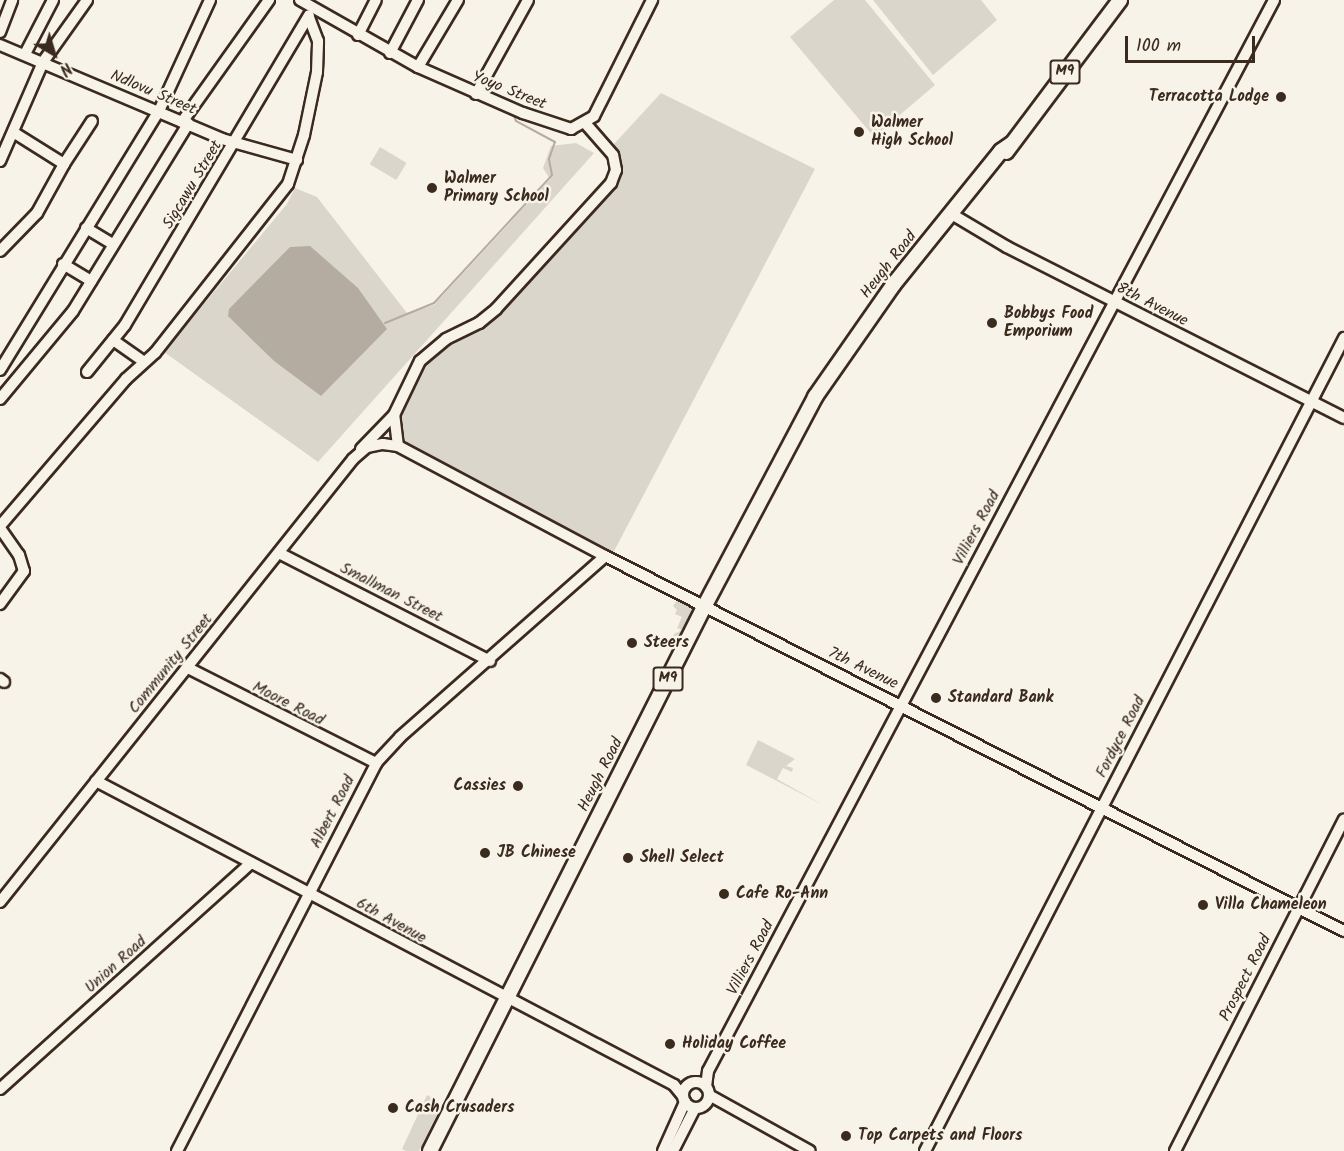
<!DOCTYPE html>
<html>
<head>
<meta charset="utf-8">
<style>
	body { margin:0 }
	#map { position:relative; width:1344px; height:1151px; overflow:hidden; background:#f7f3e8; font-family:Kalam,sans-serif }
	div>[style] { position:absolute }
	.green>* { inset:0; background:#dbd6cb; transform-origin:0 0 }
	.water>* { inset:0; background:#b4aca0 }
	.stream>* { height:2px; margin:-1px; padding:0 1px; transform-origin:1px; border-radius:1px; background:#b4aca0 }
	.roads { filter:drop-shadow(2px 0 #3b2a1e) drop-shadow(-2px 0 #3b2a1e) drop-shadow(0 2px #3b2a1e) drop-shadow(0 -2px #3b2a1e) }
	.minor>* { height:10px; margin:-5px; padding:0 5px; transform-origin:5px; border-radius:5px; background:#f7f3e8 }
	.minor>.ring { margin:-5px; padding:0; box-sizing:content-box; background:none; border:10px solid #f7f3e8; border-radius:50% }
	.major>* { height:14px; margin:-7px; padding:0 7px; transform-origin:7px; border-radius:7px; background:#f7f3e8 }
	.dots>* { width:16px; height:16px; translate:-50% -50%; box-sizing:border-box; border:3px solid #f7f3e8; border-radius:50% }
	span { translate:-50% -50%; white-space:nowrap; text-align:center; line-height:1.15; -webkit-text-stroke:5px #f7f3e8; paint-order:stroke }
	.shield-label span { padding:2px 4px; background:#f7f3e8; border:2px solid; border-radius:4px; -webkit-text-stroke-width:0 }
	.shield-label { font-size:15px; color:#3b2a1e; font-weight:700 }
	.street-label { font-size:16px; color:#3b2a1e }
	.poi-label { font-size:16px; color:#3b2a1e; font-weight:700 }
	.right { translate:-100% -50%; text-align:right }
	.left { translate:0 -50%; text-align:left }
	.north { position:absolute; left:24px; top:24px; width:60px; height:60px; -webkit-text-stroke:4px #f7f3e8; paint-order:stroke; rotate:142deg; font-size:16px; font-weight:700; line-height:24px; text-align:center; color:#3b2a1e }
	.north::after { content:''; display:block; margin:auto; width:21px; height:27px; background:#3b2a1e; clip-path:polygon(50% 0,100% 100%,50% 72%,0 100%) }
	.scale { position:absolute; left:1125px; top:36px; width:130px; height:27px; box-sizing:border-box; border:3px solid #3b2a1e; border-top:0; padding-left:8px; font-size:18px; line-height:21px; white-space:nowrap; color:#3b2a1e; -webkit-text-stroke:4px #f7f3e8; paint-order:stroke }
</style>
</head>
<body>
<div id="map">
	<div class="green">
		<div style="clip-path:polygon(834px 0,865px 0,935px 85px,874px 137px,790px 37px)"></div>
		<div style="clip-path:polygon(873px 0,981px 0,997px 20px,933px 75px)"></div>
		<div style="clip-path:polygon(661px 93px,815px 169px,612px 555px,410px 448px,400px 438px,397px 425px,415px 380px,428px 363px,443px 349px,490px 324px,598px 208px,619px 181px,620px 163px,614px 144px)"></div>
		<div style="clip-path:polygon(576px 143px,594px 153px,318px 462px,164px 352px,287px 204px,295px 188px,317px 197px,407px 313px,434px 305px,550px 179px,543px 168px,551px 146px)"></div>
		<div style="left:380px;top:147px;width:31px;height:20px;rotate:31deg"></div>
		<div style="clip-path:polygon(678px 599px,690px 606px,694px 615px,673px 654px,669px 644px,674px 634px,682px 630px,677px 628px,682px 617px,675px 614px,677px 610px,673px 606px)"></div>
		<div style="clip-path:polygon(758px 740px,795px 759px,786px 766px,793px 768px,792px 772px,783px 768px,777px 779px,825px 806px,746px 765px)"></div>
		<div style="clip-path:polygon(427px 1095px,438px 1101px,440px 1109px,419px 1151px,406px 1151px,402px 1149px)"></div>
	</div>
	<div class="water">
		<div style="clip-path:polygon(310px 246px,358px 288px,387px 329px,321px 396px,274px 361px,228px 316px,229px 309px,290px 247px)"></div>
	</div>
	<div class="stream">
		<div style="left:385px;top:323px;width:53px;rotate:-22.2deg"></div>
		<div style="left:434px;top:303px;width:174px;rotate:-47.3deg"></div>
		<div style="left:552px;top:175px;width:16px;rotate:-101deg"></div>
		<div style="left:549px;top:159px;width:18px;rotate:-71deg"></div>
		<div style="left:555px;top:142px;width:44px;rotate:-151.7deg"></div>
		<div style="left:516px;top:121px;width:8px;rotate:-113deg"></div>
	</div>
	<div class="roads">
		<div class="minor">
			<div style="left:300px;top:0;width:136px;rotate:29.6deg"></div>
			<div style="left:418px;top:67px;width:115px;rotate:23.7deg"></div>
			<div style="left:523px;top:113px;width:51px;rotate:18.4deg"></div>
			<div style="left:571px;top:129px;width:26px;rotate:-29deg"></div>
			<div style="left:594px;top:116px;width:130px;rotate:-63.4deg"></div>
			<div style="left:0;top:32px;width:34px;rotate:-69deg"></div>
			<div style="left:358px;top:35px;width:39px;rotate:-63deg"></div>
			<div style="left:0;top:45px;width:241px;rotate:22.9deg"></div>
			<div style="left:222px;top:139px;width:78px;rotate:15.6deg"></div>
			<div style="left:390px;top:53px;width:60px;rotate:-62.2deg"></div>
			<div style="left:25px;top:54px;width:61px;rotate:-62.6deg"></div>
			<div style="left:418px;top:67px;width:78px;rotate:-59.2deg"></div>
			<div style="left:476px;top:94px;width:107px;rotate:-61deg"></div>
			<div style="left:182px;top:122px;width:150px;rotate:-54.5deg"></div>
			<div style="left:0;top:161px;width:108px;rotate:-66.5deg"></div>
			<div style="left:43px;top:62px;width:76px;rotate:-54.6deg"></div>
			<div style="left:64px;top:164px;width:51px;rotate:-56.9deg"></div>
			<div style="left:950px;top:213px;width:66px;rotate:30.8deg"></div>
			<div style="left:1007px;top:247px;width:378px;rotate:26.9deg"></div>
			<div style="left:86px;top:228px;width:31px;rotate:31deg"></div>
			<div style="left:0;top:251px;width:53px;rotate:-45.8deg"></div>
			<div style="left:37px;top:213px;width:56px;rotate:-61.1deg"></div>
			<div style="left:64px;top:164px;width:60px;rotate:-147.9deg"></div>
			<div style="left:63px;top:264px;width:33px;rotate:31deg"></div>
			<div style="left:113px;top:340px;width:37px;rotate:35deg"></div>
			<div style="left:0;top:370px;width:304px;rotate:-58.5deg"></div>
			<div style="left:159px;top:111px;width:122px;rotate:-65.3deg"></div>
			<div style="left:87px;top:372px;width:60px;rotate:-51deg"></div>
			<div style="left:125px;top:325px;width:360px;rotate:-59.3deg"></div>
			<div style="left:0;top:399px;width:114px;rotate:-50.3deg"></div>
			<div style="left:73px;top:311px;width:220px;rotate:-58.4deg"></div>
			<div style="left:398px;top:446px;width:31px;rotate:-97deg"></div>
			<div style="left:394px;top:415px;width:60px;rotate:-64.3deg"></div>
			<div style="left:420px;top:361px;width:34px;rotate:-40deg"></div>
			<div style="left:446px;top:339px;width:37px;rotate:-26deg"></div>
			<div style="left:479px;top:323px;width:22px;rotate:-39deg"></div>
			<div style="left:496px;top:309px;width:171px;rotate:-47.6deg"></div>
			<div style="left:611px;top:183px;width:14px;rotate:-69deg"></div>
			<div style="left:616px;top:170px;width:15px;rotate:-101deg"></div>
			<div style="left:613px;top:155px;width:41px;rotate:-131.1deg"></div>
			<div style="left:361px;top:449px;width:47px;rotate:-45.9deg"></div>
			<div style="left:0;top:526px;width:194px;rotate:-49.4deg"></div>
			<div style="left:126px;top:379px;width:39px;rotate:-42deg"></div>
			<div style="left:155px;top:353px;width:215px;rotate:-51.8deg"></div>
			<div style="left:288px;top:184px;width:52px;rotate:-71.9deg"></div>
			<div style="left:304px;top:135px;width:64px;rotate:-78.3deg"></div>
			<div style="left:317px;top:72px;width:31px;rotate:-88deg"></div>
			<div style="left:318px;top:41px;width:25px;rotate:-111deg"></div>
			<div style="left:0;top:528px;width:33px;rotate:55deg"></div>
			<div style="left:19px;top:555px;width:17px;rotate:73deg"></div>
			<div style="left:24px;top:571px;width:41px;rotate:126deg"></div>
			<div style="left:279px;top:553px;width:237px;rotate:27.1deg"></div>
			<div style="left:188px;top:668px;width:211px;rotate:26.8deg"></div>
			<div style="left:0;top:679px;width:5px;rotate:37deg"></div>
			<div style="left:96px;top:781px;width:653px;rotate:27.74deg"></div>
			<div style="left:674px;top:1085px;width:13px;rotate:51deg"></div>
			<div style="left:0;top:902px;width:566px;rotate:-51.45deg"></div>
			<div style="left:353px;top:459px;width:18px;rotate:-41deg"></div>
			<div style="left:367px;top:447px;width:16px;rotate:-11deg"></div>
			<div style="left:383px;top:444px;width:15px;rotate:8deg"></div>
			<div style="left:398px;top:446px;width:234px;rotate:28deg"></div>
			<div style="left:605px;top:556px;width:829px;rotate:26.91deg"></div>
			<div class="ring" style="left:683px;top:1082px;width:16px;height:16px"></div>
			<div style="left:706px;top:1087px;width:16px;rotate:-83deg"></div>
			<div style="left:708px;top:1071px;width:1211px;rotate:-62.14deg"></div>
			<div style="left:0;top:1089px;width:338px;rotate:-42deg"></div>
			<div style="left:709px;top:1095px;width:115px;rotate:29deg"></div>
			<div style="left:177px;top:1151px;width:436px;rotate:-62.8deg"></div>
			<div style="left:376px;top:763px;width:35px;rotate:-47deg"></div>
			<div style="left:400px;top:737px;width:273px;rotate:-41.4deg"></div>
			<div style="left:663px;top:1151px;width:54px;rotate:-65.8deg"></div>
			<div style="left:673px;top:1151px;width:48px;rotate:-62.9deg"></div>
			<div style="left:925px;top:1151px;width:915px;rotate:-62.73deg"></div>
			<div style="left:1175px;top:1151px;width:372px;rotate:-63deg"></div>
		</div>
		<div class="major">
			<div style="left:1006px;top:152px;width:190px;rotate:-53.1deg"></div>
			<div style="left:430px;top:1151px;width:609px;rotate:-63.27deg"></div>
			<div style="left:704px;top:607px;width:238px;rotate:-62.1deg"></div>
			<div style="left:815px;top:397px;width:136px;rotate:-55.1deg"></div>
			<div style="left:893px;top:285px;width:172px;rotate:-51.1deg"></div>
			<div style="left:1001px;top:151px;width:12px;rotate:-35deg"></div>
		</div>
	</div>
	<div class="dots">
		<div style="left:1281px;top:97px;background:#3b2a1e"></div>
		<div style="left:859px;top:132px;background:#3b2a1e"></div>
		<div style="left:432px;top:188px;background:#3b2a1e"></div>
		<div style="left:992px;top:323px;background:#3b2a1e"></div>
		<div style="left:632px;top:643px;background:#3b2a1e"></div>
		<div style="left:936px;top:698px;background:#3b2a1e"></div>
		<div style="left:518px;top:786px;background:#3b2a1e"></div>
		<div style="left:485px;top:853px;background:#3b2a1e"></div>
		<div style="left:628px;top:858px;background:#3b2a1e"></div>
		<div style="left:724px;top:894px;background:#3b2a1e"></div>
		<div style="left:1203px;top:905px;background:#3b2a1e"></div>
		<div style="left:670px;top:1044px;background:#3b2a1e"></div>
		<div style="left:393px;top:1108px;background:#3b2a1e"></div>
		<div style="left:846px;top:1136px;background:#3b2a1e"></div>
	</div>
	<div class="shield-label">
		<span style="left:1065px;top:72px">M9</span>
		<span style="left:668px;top:679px">M9</span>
	</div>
	<div class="street-label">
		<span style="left:509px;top:91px;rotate:22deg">Yoyo Street</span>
		<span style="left:153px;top:93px;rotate:23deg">Ndlovu Street</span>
		<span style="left:193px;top:185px;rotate:-59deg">Sigcawu Street</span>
		<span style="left:889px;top:265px;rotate:-52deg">Heugh Road</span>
		<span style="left:1152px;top:305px;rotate:27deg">8th Avenue</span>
		<span style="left:977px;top:528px;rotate:-62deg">Villiers Road</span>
		<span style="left:391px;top:593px;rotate:27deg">Smallman Street</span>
		<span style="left:171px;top:664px;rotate:-51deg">Community Street</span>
		<span style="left:863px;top:669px;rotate:26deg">7th Avenue</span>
		<span style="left:288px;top:704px;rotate:27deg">Moore Road</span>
		<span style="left:1121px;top:737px;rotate:-63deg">Fordyce Road</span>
		<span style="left:601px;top:775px;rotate:-63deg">Heugh Road</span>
		<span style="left:333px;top:812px;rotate:-63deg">Albert Road</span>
		<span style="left:391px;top:921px;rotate:29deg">6th Avenue</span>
		<span style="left:751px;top:958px;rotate:-62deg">Villiers Road</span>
		<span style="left:116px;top:965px;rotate:-42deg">Union Road</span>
		<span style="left:1246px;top:978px;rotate:-63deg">Prospect Road</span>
	</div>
	<div class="poi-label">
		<span class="right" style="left:1269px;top:97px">Terracotta Lodge</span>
		<span class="left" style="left:871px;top:132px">Walmer<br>High School</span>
		<span class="left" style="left:444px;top:188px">Walmer<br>Primary School</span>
		<span class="left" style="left:1004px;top:323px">Bobbys Food<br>Emporium</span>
		<span class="left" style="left:644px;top:643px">Steers</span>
		<span class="left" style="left:948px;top:698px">Standard Bank</span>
		<span class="right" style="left:506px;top:786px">Cassies</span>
		<span class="left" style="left:497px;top:853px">JB Chinese</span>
		<span class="left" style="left:640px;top:858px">Shell Select</span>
		<span class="left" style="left:736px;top:894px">Cafe Ro-Ann</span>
		<span class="left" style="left:1215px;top:905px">Villa Chameleon</span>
		<span class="left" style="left:682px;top:1044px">Holiday Coffee</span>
		<span class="left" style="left:405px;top:1108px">Cash Crusaders</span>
		<span class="left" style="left:858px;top:1136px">Top Carpets and Floors</span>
	</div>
	<div class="north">N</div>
	<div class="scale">100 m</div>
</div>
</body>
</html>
